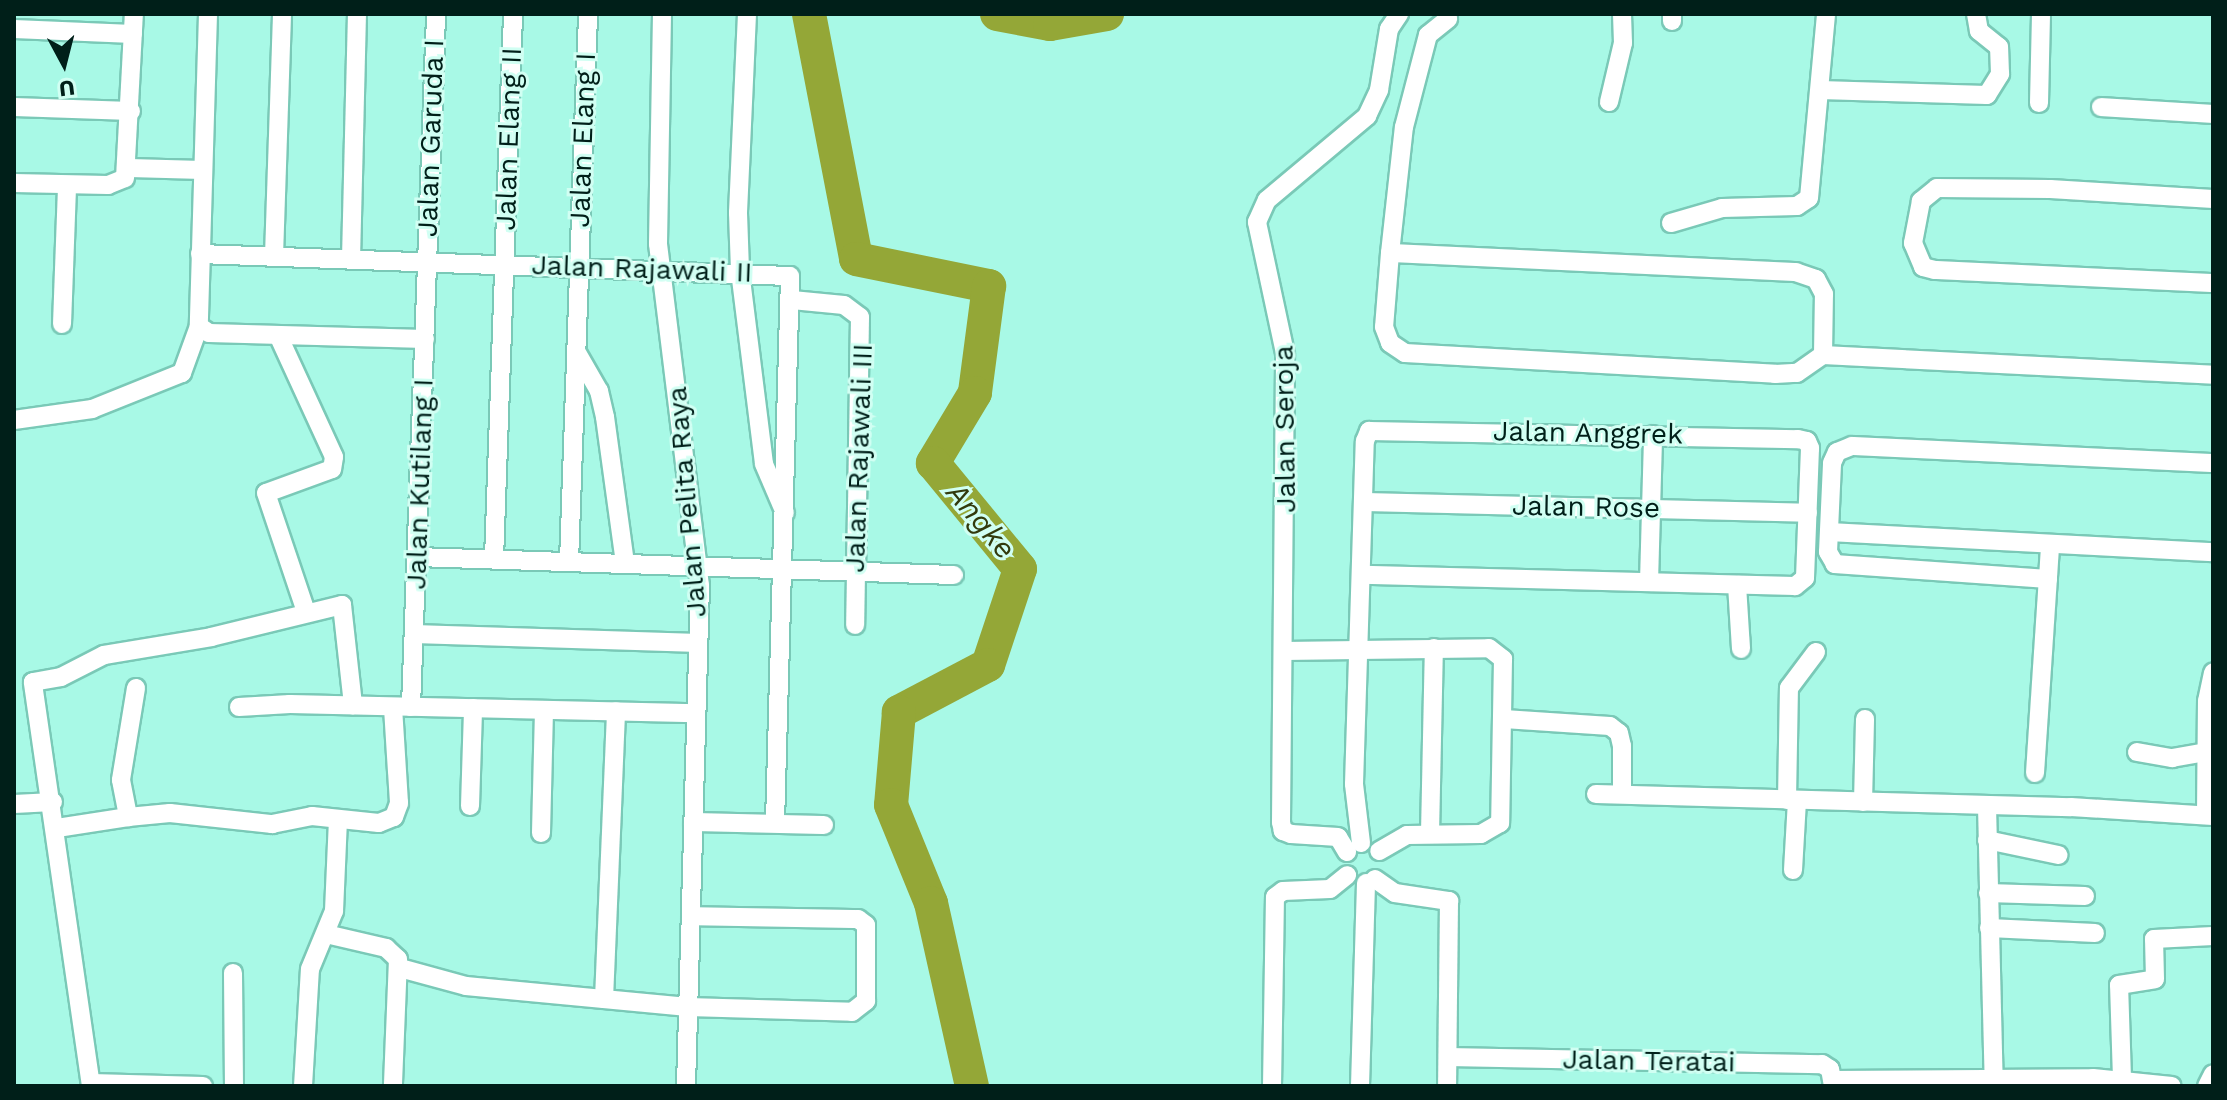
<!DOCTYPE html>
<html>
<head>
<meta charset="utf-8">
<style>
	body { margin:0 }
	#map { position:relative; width:2227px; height:1100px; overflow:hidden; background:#a8f9e6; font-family:"Work Sans",sans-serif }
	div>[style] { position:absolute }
	.river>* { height:34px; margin:-17px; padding:0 17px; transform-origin:17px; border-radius:17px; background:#94a737 }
	.roads { filter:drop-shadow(2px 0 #7ac9b7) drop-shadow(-2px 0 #7ac9b7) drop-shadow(0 2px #7ac9b7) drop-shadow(0 -2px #7ac9b7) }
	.street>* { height:18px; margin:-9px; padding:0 9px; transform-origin:9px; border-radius:9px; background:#fff }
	span { translate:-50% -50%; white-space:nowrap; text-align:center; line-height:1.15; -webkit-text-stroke:6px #d1fff3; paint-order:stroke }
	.street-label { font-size:28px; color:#001f19 }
	.water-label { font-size:30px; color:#323a0c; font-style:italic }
	.frame { position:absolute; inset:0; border:16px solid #001f19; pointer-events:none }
	.north { position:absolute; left:24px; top:24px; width:80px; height:80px; -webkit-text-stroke:6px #d1fff3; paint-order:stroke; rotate:173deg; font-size:22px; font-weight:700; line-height:32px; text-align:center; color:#001f19 }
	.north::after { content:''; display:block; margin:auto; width:28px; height:36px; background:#001f19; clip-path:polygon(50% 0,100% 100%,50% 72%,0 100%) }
</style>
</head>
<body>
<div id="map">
	<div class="river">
		<div style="left:809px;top:14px;width:249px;rotate:79.1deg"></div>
		<div style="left:856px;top:259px;width:136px;rotate:11.5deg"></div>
		<div style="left:989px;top:286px;width:108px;rotate:97.5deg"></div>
		<div style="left:975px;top:393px;width:82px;rotate:121deg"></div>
		<div style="left:933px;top:463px;width:137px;rotate:50.6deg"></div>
		<div style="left:1020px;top:569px;width:101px;rotate:108.4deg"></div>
		<div style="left:988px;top:665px;width:101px;rotate:152.2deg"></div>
		<div style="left:899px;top:712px;width:93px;rotate:94.9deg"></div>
		<div style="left:891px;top:805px;width:106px;rotate:67.8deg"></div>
		<div style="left:931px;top:903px;width:188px;rotate:77.4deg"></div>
		<div style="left:997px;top:14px;width:54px;rotate:10.7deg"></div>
		<div style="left:1050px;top:24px;width:58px;rotate:-10deg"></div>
	</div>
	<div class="roads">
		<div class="street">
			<div style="left:208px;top:14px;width:312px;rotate:91.7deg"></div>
			<div style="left:199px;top:326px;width:12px;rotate:35deg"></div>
			<div style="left:209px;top:333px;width:216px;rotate:1.6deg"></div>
			<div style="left:662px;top:14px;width:230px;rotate:91deg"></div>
			<div style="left:658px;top:244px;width:344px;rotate:83deg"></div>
			<div style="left:700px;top:585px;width:501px;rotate:91.6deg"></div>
			<div style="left:747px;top:14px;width:199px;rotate:92.6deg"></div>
			<div style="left:738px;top:213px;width:58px;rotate:88deg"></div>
			<div style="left:740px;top:271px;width:194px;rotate:82.9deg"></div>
			<div style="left:764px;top:464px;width:53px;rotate:66.8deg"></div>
			<div style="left:1672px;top:14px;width:7px;rotate:90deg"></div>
			<div style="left:14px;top:29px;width:119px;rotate:2.4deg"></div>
			<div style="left:1820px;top:90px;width:167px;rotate:1.7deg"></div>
			<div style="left:1987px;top:95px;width:25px;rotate:-58deg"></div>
			<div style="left:2000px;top:74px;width:27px;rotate:-92deg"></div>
			<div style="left:1999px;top:47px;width:26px;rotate:-141deg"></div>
			<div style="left:1979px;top:31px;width:17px;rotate:-100deg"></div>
			<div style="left:1609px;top:102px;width:61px;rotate:-76.7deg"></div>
			<div style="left:1623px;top:43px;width:29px;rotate:-92deg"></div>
			<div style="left:2039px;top:103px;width:89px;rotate:-88.7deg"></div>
			<div style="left:14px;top:107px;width:117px;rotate:2deg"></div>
			<div style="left:2101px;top:107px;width:112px;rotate:3.6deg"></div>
			<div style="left:129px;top:168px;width:74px;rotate:1.5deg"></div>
			<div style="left:14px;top:183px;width:94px;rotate:1.2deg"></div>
			<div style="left:108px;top:185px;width:18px;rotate:-22deg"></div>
			<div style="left:125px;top:178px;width:164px;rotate:-86.9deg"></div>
			<div style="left:2213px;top:199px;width:163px;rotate:-176.5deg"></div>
			<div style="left:2050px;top:189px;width:113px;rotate:-179.5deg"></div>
			<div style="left:1937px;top:188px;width:21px;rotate:141deg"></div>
			<div style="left:1921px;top:201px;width:43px;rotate:100.8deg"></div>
			<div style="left:1913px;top:243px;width:26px;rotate:67deg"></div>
			<div style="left:1923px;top:267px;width:12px;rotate:14deg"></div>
			<div style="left:1935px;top:270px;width:278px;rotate:2.7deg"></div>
			<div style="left:1671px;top:223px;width:53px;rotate:-16.4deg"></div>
			<div style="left:1722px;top:208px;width:75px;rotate:-1.5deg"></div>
			<div style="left:1797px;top:206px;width:14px;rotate:-34deg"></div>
			<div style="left:1809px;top:198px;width:185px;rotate:-84.7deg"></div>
			<div style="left:1390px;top:253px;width:127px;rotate:-83.7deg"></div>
			<div style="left:1404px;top:127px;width:95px;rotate:-75.4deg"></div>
			<div style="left:1428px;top:35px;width:26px;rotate:-39deg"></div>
			<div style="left:200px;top:254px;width:590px;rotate:2.14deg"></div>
			<div style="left:790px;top:276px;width:547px;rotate:91.57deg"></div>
			<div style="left:274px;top:256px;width:242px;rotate:-88.1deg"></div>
			<div style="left:351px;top:259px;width:245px;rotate:-88.6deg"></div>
			<div style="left:792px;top:300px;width:52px;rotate:5.5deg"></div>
			<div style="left:844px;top:305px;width:20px;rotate:37deg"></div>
			<div style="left:860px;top:317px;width:308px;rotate:90.9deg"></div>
			<div style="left:62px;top:324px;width:139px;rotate:-87.9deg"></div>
			<div style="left:278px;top:335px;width:134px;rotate:65.3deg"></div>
			<div style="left:334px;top:457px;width:12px;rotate:99deg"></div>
			<div style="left:332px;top:469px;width:70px;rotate:160deg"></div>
			<div style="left:266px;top:493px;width:126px;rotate:71.4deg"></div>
			<div style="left:576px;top:351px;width:46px;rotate:60.1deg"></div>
			<div style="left:599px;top:391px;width:27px;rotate:77deg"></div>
			<div style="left:605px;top:417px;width:147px;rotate:82.2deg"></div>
			<div style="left:1823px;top:355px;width:61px;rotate:-89.1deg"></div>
			<div style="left:1824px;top:294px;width:17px;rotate:-118deg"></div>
			<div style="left:1816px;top:279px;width:21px;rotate:-161deg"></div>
			<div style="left:1796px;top:272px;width:406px;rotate:-177.3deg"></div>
			<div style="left:1390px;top:253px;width:74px;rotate:94.6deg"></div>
			<div style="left:1384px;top:327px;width:17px;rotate:69deg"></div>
			<div style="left:1390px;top:343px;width:18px;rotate:34deg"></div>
			<div style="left:1405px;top:353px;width:371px;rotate:3.2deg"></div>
			<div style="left:1775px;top:374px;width:22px;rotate:-3deg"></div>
			<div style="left:1797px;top:373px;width:32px;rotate:-35deg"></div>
			<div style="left:1823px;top:355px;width:391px;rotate:2.9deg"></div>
			<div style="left:14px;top:420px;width:79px;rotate:-8deg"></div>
			<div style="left:92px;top:409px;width:97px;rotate:-21.8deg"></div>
			<div style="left:182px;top:373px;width:50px;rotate:-70.1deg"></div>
			<div style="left:1364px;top:502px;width:444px;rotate:1.4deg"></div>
			<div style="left:1829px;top:532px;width:385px;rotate:3deg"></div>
			<div style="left:417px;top:557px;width:537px;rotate:1.92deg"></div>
			<div style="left:494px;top:559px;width:545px;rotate:-88deg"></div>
			<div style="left:569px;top:562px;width:548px;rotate:-88.01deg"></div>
			<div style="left:2048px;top:579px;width:214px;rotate:-176deg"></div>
			<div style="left:1835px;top:564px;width:14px;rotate:-120deg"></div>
			<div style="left:1828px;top:552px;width:89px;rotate:-87.4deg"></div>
			<div style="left:1832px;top:463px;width:12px;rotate:-66deg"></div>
			<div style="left:1837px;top:452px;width:16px;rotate:-22deg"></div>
			<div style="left:1852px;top:446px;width:361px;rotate:2.7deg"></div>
			<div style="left:1649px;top:582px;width:147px;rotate:-88.4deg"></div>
			<div style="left:1737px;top:585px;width:64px;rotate:86.4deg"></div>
			<div style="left:415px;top:634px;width:283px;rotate:1.8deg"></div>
			<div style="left:1284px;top:651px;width:205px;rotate:-0.8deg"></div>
			<div style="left:1489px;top:648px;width:18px;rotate:38deg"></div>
			<div style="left:1503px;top:659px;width:164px;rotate:91deg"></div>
			<div style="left:1500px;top:823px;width:22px;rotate:150deg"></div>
			<div style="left:1481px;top:834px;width:74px;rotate:179.2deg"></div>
			<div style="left:1407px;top:835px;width:32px;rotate:150deg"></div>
			<div style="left:136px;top:688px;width:93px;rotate:99.3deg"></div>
			<div style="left:121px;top:780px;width:38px;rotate:79deg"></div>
			<div style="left:128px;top:817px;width:42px;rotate:-5.4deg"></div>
			<div style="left:170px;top:813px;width:103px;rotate:6.2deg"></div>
			<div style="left:272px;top:824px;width:41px;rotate:-11.3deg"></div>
			<div style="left:312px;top:816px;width:67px;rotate:6deg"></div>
			<div style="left:379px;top:823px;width:16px;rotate:-22deg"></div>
			<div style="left:394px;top:817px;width:15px;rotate:-70deg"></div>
			<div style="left:399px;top:803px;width:96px;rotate:-93.6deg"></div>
			<div style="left:239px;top:707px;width:51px;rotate:-3.4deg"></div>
			<div style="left:290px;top:704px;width:406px;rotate:1.3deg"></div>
			<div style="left:411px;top:707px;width:693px;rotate:-87.93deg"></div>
			<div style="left:1504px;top:719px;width:106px;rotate:3.8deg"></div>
			<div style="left:1610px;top:726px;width:11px;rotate:38deg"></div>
			<div style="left:1619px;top:733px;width:13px;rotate:77deg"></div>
			<div style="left:1622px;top:746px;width:48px;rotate:90deg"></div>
			<div style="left:2137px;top:752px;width:36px;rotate:10deg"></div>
			<div style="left:2172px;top:758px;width:36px;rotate:-10deg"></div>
			<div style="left:2035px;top:773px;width:228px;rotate:-86.2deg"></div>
			<div style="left:1596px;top:794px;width:475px;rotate:1.6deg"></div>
			<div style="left:2071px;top:807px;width:142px;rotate:3.6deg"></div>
			<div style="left:1787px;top:800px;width:112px;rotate:-89deg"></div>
			<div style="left:1789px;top:688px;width:45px;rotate:-53.1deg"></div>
			<div style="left:1863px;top:802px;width:83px;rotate:-88.6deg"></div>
			<div style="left:14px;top:804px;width:39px;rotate:-3deg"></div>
			<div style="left:470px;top:806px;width:98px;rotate:-88.2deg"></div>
			<div style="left:1987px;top:806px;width:280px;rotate:88.6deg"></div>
			<div style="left:2206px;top:815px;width:114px;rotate:-89.5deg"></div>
			<div style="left:2207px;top:701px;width:29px;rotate:-78deg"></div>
			<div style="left:693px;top:822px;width:131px;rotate:1.3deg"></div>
			<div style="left:57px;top:828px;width:72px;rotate:-8.8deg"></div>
			<div style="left:541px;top:833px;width:123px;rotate:-88.6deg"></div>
			<div style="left:1430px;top:834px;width:186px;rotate:-88.8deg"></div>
			<div style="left:1987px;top:840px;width:73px;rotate:11.9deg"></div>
			<div style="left:1361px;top:843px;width:59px;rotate:-96.8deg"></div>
			<div style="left:1354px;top:784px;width:343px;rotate:-88.2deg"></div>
			<div style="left:1365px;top:441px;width:11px;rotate:-68deg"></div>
			<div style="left:1369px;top:431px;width:429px;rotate:1.1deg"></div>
			<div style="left:1798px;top:439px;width:9px;rotate:13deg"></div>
			<div style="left:1807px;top:441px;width:8px;rotate:67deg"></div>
			<div style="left:1810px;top:448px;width:130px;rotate:92.2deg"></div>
			<div style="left:1805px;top:578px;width:13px;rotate:141deg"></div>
			<div style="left:1795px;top:586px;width:433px;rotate:-178.5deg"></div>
			<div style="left:1347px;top:852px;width:17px;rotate:-121deg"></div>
			<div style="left:1338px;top:837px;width:47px;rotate:-176.3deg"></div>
			<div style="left:1291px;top:834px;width:9px;rotate:-159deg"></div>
			<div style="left:1283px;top:831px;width:9px;rotate:-103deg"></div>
			<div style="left:1281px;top:822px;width:469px;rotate:-89.5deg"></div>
			<div style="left:1285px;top:353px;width:134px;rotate:-102.1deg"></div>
			<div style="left:1257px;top:222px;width:24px;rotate:-66deg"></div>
			<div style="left:1267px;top:200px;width:131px;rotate:-40deg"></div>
			<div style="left:1367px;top:116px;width:29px;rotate:-65deg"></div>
			<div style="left:1379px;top:90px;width:62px;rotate:-80.7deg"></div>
			<div style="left:1389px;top:29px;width:18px;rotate:-56deg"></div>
			<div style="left:1793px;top:870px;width:70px;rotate:-86.7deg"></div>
			<div style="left:1375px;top:879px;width:24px;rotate:35deg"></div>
			<div style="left:1395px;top:893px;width:55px;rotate:8.4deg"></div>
			<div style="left:1449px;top:901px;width:185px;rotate:90.6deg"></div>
			<div style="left:1988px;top:893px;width:97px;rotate:1.8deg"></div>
			<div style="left:1989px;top:928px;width:106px;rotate:2.7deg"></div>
			<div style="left:326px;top:934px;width:62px;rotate:13.1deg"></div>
			<div style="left:386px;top:948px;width:16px;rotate:43deg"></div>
			<div style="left:398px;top:959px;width:127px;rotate:92.3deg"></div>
			<div style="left:400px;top:968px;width:68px;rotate:15.3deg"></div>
			<div style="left:466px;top:986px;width:223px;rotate:5.4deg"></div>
			<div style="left:688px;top:1007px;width:164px;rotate:1.7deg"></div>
			<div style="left:852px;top:1012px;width:18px;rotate:-38deg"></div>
			<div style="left:866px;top:1001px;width:76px;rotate:-90deg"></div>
			<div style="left:866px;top:925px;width:10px;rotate:-143deg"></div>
			<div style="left:858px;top:919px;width:167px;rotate:-179deg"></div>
			<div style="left:233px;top:973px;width:113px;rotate:89.5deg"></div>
			<div style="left:604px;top:999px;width:288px;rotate:-87.6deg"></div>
			<div style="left:1448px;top:1057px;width:374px;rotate:1.1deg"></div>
			<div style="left:1822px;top:1064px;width:9px;rotate:32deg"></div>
			<div style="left:1830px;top:1069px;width:17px;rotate:80deg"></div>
			<div style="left:2122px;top:1079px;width:94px;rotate:-91.8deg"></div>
			<div style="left:2119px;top:985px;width:36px;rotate:-9deg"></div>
			<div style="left:2155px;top:979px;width:40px;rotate:-91.4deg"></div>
			<div style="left:2154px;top:939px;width:59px;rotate:-2.9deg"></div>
			<div style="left:1833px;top:1080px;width:260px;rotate:-0.4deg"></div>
			<div style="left:2093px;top:1078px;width:79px;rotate:5.8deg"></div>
			<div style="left:91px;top:1083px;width:112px;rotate:1.5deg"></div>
			<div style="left:91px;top:1086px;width:408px;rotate:-98.2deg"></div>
			<div style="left:33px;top:682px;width:28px;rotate:-10deg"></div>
			<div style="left:61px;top:677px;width:48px;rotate:-27.1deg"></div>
			<div style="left:104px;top:655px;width:109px;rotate:-9.5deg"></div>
			<div style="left:211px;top:637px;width:135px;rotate:-13.7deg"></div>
			<div style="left:342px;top:605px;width:101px;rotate:83.7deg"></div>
			<div style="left:303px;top:1086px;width:117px;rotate:-86.6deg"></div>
			<div style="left:310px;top:969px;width:63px;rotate:-67.5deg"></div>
			<div style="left:334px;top:911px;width:92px;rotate:-87.5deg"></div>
			<div style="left:1272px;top:1086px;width:189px;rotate:-89.1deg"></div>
			<div style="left:1275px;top:897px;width:10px;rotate:-37deg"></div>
			<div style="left:1283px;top:891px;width:47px;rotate:-2.4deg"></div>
			<div style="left:1330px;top:889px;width:22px;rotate:-39deg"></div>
			<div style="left:1360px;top:1086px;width:203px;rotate:-88.3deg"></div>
			<div style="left:2207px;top:1086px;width:13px;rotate:-63deg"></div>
		</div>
	</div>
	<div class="street-label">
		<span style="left:431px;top:138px;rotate:-88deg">Jalan Garuda I</span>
		<span style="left:509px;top:139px;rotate:-88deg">Jalan Elang II</span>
		<span style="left:583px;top:140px;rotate:-88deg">Jalan Elang I</span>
		<span style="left:642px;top:269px;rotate:2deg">Jalan Rajawali II</span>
		<span style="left:1285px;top:429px;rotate:-91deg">Jalan Seroja</span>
		<span style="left:1588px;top:433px;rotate:1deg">Jalan Anggrek</span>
		<span style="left:859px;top:458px;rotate:-88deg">Jalan Rajawali III</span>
		<span style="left:420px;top:484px;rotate:-88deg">Jalan Kutilang I</span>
		<span style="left:687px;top:502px;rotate:-95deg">Jalan Pelita Raya</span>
		<span style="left:1586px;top:507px;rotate:1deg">Jalan Rose</span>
		<span style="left:1649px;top:1061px;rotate:1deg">Jalan Teratai</span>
	</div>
	<div class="water-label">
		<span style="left:981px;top:521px;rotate:50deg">Angke</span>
	</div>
	<div class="frame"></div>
	<div class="north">U</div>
</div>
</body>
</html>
